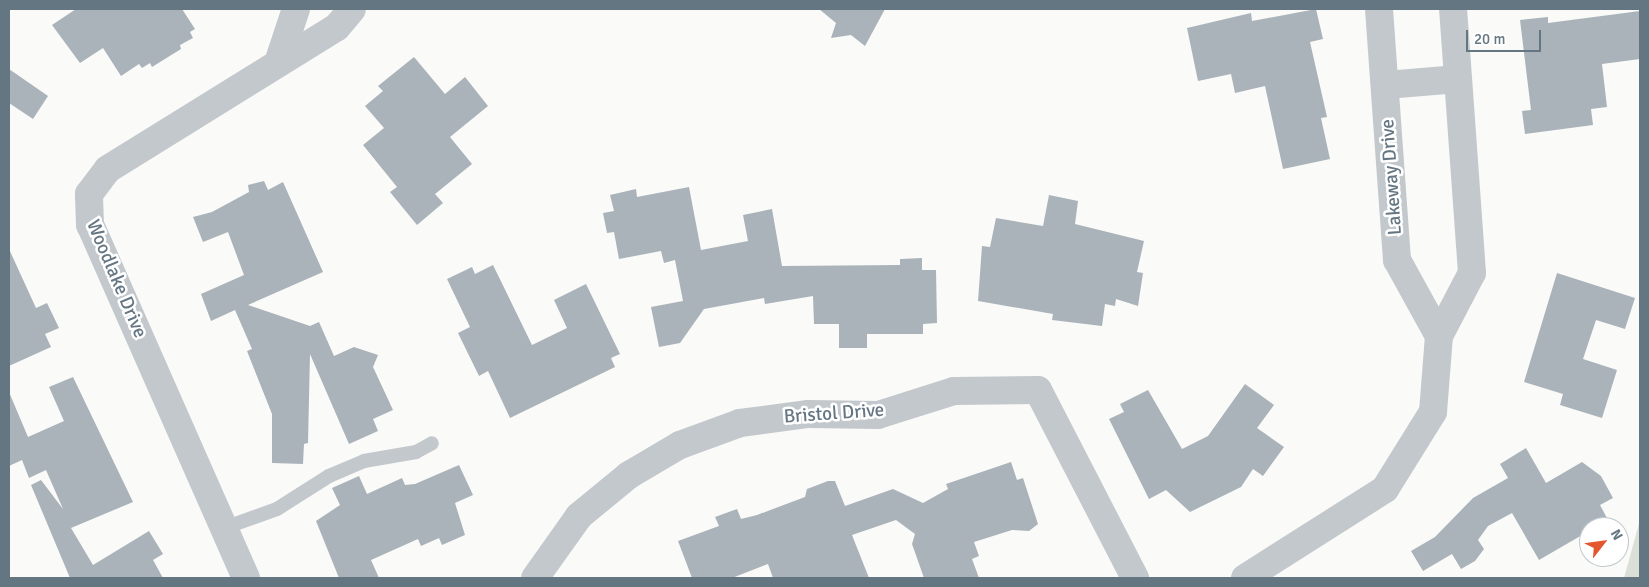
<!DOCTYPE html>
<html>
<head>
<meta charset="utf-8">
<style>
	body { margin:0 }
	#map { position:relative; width:1649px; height:587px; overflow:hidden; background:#fafaf8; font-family:Signika,sans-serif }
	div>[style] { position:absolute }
	.green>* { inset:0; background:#dadfd7 }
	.building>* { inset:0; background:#aab3b9 }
	.lane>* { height:14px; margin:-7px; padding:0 7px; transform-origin:7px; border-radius:7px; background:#c3c8cc }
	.street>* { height:28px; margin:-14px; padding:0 14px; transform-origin:14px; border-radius:14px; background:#c3c8cc }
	span { translate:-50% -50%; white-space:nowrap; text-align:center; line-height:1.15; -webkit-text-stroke:5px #fff; paint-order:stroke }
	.street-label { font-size:19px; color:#657683 }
	.frame { position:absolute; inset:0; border:10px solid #657683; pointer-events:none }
	.north { position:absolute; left:1579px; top:517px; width:50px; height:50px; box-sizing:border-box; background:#fff; border:1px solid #c1c8cd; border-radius:50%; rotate:60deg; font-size:14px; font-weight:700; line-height:20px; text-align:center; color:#657683 }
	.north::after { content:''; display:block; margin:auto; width:18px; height:22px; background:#e4572e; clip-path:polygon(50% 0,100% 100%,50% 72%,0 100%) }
	.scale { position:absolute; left:1466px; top:30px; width:75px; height:22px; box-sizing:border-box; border:2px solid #657683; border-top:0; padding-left:6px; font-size:15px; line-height:18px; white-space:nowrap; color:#657683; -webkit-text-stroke:4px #fff; paint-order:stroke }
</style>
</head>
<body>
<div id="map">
	<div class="green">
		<div style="clip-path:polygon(1640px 520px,1640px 578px,1624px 578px)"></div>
	</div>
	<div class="building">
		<div style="clip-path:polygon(76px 9px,182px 9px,195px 29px,190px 32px,193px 38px,180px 45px,181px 49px,152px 67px,150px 63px,142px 68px,139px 64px,121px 76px,103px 48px,80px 63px,52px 25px)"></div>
		<div style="clip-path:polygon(819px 9px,885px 9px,865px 46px,851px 35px,831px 38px,836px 23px)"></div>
		<div style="clip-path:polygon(1316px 9px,1323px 39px,1310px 42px,1327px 117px,1321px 118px,1330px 159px,1283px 169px,1265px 86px,1235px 93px,1231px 74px,1198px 81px,1187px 28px,1251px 13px,1252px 21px)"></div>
		<div style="clip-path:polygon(1640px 11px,1640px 59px,1602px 64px,1607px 107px,1591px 109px,1593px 125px,1525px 134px,1522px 111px,1531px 110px,1520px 20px,1548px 17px,1548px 23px)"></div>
		<div style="clip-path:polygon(414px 57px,445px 94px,465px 77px,488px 106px,450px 137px,472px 164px,435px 194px,443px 203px,417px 225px,390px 192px,397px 187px,363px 145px,384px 128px,365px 106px,383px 91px,378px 86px)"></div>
		<div style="clip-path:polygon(9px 69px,48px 96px,33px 119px,9px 103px)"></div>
		<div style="clip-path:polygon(264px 181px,268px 190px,283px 182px,323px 272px,248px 305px,310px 326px,319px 322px,334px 356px,354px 347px,378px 355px,373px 367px,393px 410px,373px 419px,378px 431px,349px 444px,310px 354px,308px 443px,304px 444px,303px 464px,272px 463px,272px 414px,247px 351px,252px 349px,235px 310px,211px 321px,201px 294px,244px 275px,228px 232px,203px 242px,193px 217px,212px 212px,249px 192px,248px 185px)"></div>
		<div style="clip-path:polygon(689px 187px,701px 250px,748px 241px,743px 215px,772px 209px,782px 266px,900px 265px,900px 259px,922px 258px,922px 270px,936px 270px,937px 323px,923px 324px,923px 334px,867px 334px,867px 348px,839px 348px,839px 324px,814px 324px,813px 296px,765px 304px,764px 298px,704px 309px,680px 343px,659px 347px,651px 307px,683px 301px,675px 260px,664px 263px,661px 251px,619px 259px,614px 232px,607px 233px,603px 213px,614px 211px,610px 195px,636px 189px,637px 197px)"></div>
		<div style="clip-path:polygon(1049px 195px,1078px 201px,1075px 224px,1144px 241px,1137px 272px,1143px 273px,1138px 306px,1116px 299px,1115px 306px,1105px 304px,1102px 326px,1052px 320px,1053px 314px,978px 301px,982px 246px,990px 247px,996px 218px,1043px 226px)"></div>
		<div style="clip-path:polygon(9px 249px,36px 308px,47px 303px,59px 328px,45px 334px,51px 347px,9px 366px)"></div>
		<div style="clip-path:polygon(493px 265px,532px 345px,567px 328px,554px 300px,586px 284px,620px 354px,611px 358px,615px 367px,510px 418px,488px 371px,479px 376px,458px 333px,470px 327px,447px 279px,472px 267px,475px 274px)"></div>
		<div style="clip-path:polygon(1557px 273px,1635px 298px,1625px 329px,1596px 320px,1583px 359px,1617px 370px,1602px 418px,1560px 405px,1563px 394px,1524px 382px)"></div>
		<div style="clip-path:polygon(73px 377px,133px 502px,71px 528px,93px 565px,149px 531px,163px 554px,153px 560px,163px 578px,70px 578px,31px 485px,41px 480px,63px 509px,46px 470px,29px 478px,22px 460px,9px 466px,9px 392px,28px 437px,64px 421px,49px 387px)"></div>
		<div style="clip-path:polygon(1245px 384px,1274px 405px,1257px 428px,1284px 447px,1263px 476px,1253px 469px,1241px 487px,1190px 512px,1166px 490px,1149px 499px,1109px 419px,1124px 412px,1120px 404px,1148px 390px,1182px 449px,1208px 436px)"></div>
		<div style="clip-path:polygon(1526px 448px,1546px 483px,1582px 462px,1601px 476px,1613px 498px,1600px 505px,1608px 520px,1539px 560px,1512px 513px,1488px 526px,1478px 540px,1484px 549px,1475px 561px,1461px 569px,1452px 554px,1423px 571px,1411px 551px,1435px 537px,1473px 498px,1508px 478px,1500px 464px)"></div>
		<div style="clip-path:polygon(1011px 462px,1017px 480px,1023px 478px,1038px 524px,1029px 531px,1012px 530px,974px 542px,979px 556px,972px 559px,979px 578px,924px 578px,912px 544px,915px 534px,896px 520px,852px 535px,869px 578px,773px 578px,768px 564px,732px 578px,692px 578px,678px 541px,719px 526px,715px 517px,737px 509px,741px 519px,757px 515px,805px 497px,807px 489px,828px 481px,835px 481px,845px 506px,893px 489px,923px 503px,948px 489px,946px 484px)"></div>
		<div style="clip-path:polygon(459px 465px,473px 495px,455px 503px,465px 535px,442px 545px,439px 538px,421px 546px,418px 539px,371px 560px,379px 578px,339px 578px,316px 521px,340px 505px,332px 488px,359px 476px,367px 494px,402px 478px,405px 485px,415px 484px)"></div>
	</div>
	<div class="lane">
		<div style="left:224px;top:528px;width:56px;rotate:-19.7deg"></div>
		<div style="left:277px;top:509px;width:62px;rotate:-32.4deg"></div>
		<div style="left:329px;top:476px;width:38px;rotate:-23deg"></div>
		<div style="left:364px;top:461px;width:53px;rotate:-9.8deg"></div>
		<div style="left:416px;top:452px;width:18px;rotate:-29deg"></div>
	</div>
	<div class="street">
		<div style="left:1379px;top:9px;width:252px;rotate:85.9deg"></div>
		<div style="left:1397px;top:260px;width:87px;rotate:61.1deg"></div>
		<div style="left:279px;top:60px;width:54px;rotate:-71.6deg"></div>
		<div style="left:1386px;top:85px;width:72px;rotate:-4.8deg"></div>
		<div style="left:246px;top:578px;width:386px;rotate:-113.8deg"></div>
		<div style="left:90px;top:225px;width:31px;rotate:-92deg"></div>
		<div style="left:89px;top:194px;width:31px;rotate:-53deg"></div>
		<div style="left:108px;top:169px;width:269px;rotate:-31.8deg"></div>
		<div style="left:337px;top:27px;width:23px;rotate:-50deg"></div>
		<div style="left:535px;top:578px;width:76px;rotate:-54.6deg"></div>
		<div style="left:579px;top:516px;width:65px;rotate:-39.4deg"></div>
		<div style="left:629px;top:475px;width:59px;rotate:-30.5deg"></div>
		<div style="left:680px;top:445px;width:64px;rotate:-20.1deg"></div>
		<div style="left:740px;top:423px;width:69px;rotate:-7.5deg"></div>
		<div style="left:808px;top:414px;width:70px;rotate:0.8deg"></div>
		<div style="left:878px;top:415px;width:80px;rotate:-17.5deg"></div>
		<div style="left:954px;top:391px;width:84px;rotate:-0.7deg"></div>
		<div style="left:1038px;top:390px;width:212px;rotate:62.7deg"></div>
		<div style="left:1245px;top:578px;width:166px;rotate:-32.4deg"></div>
		<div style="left:1385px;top:489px;width:91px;rotate:-58.1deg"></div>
		<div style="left:1433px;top:412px;width:76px;rotate:-85.5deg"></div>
		<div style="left:1439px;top:336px;width:71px;rotate:-62.4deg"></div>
		<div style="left:1472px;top:273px;width:265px;rotate:-94.1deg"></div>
	</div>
	<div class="street-label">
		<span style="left:1392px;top:177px;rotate:-94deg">Lakeway Drive</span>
		<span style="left:116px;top:279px;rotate:67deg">Woodlake Drive</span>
		<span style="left:834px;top:414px;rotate:-4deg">Bristol Drive</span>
	</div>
	<div class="frame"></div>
	<div class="north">N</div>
	<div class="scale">20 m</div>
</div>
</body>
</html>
